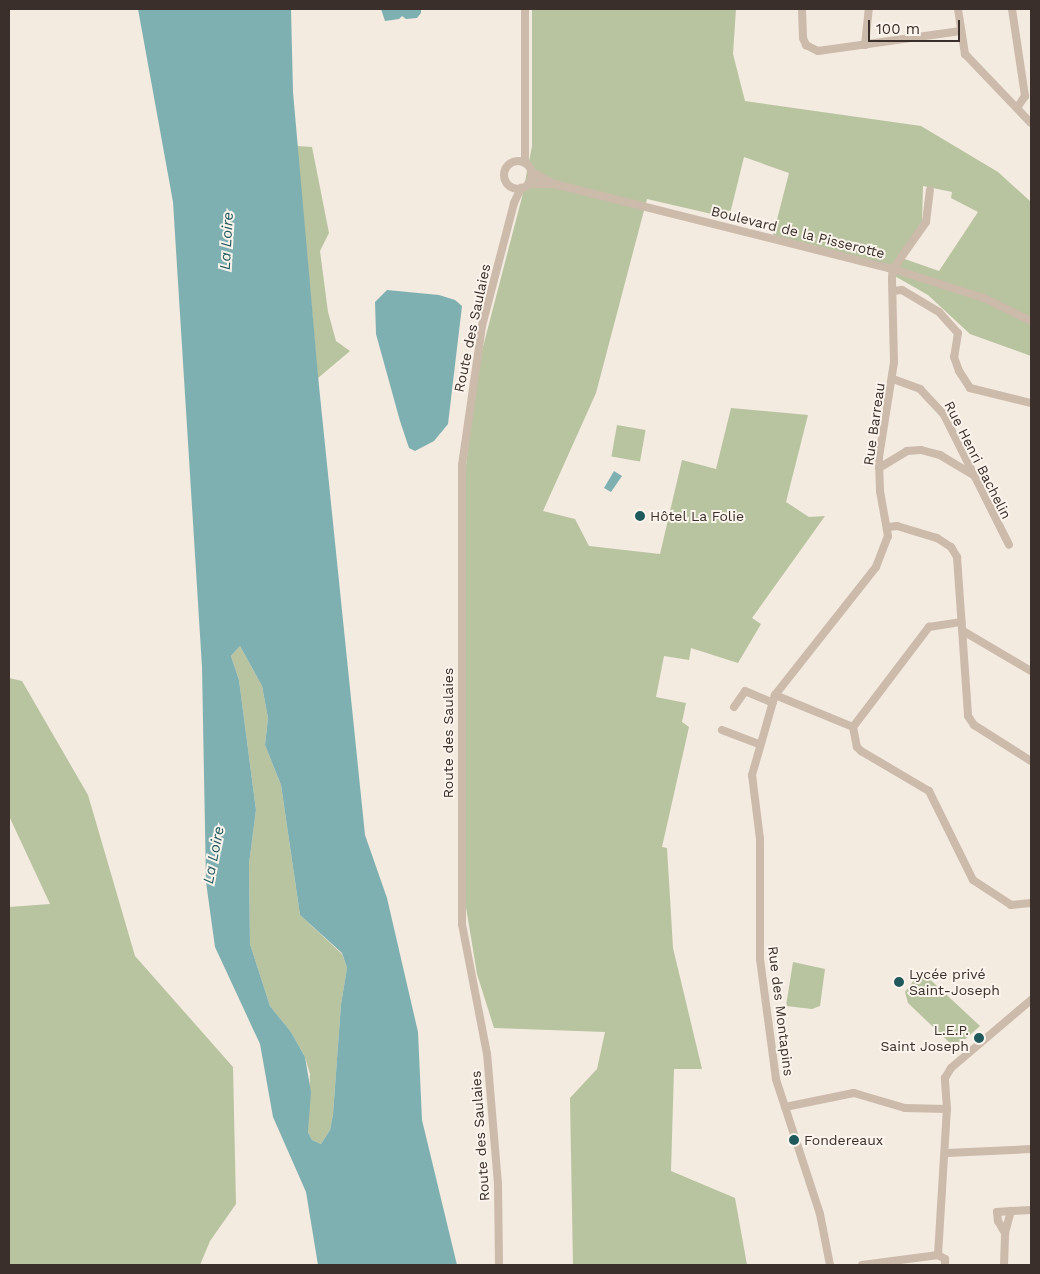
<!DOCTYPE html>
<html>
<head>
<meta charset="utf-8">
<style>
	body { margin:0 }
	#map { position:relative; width:1040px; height:1274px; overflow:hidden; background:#f3eae0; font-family:"Work Sans",sans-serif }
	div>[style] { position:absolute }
	.green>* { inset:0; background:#b8c39f; transform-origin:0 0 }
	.water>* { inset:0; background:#7fb0b1 }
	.minor>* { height:8px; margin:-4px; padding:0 4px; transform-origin:4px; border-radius:4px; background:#ccbaab }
	.minor>.ring { margin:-4px; padding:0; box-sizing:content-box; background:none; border:8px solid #ccbaab; border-radius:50% }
	.dots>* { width:14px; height:14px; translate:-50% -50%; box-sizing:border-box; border:2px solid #fbf4ed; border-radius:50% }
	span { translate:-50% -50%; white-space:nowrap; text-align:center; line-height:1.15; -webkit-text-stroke:4px #fbf4ed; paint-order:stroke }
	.street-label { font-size:14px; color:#3a2f2a }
	.poi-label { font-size:14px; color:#3a2f2a }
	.left { translate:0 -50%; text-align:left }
	.right { translate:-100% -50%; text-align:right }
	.water-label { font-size:15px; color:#1f595c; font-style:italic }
	.frame { position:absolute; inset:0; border:10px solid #3a2f2a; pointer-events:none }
	.scale { position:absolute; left:868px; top:20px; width:92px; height:22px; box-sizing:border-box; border:2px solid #3a2f2a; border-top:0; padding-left:6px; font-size:15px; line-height:18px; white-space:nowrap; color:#3a2f2a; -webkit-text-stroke:4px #fbf4ed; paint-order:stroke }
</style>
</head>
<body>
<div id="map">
	<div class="green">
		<div style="clip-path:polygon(evenodd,532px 9px,736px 9px,733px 54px,745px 101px,921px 126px,998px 172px,1031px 202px,1031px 356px,970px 334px,928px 295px,863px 258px,773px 235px,789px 173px,744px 157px,729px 218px,647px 199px,596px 393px,543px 511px,575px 519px,589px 546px,660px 554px,682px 460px,716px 469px,731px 408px,808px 415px,786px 502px,809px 517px,825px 516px,752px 618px,761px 624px,738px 663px,691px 648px,689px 660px,664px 656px,656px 697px,686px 703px,682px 722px,689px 727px,662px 847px,667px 848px,673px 948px,702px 1069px,674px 1069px,671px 1171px,735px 1198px,747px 1265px,573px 1265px,570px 1098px,597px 1069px,605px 1032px,494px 1028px,477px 974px,463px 889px,463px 490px,478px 366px,522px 197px,532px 146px,532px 9px,923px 186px,952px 192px,951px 198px,978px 212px,939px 271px,899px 257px,922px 221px,923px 186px)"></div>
		<div style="clip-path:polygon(297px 146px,312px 147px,329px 233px,320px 251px,328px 312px,336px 341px,350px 351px,318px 378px)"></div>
		<div style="left:617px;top:425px;width:29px;height:32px;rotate:10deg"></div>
		<div style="clip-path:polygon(240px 646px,262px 686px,268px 718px,265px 745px,281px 785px,300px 915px,342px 954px,347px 968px,341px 1004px,333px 1114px,330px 1130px,321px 1144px,312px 1140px,308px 1132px,310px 1074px,305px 1057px,291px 1032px,270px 1006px,250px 944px,249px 864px,256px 810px,239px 680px,231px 656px)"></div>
		<div style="clip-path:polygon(9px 678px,22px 681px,88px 795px,135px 956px,233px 1067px,236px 1204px,210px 1241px,200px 1265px,9px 1265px,9px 907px,50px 904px,9px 816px)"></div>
		<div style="clip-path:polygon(793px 962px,825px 969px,820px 1006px,812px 1009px,786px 1006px)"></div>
		<div style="clip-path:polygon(921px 971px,980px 1026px,962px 1042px,950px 1043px,908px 1003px,905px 992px)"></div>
	</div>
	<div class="water">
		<div style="clip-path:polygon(evenodd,138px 9px,291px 9px,293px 92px,319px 386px,365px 835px,387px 898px,418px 1032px,422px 1120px,457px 1265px,318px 1265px,306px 1192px,273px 1117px,260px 1044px,215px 947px,206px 882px,202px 667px,173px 202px,138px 9px,240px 646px,262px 686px,268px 718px,265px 745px,281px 785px,300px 915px,342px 953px,347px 968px,341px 1004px,333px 1114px,330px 1130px,321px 1144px,312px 1140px,308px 1132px,311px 1092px,305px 1057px,291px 1032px,270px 1006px,250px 944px,249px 864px,256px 810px,239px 680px,231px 656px,240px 646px)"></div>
		<div style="clip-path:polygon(381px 9px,421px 9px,421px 13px,417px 18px,406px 19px,402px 16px,399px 19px,385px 21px)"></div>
		<div style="clip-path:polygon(387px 290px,439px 295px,455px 300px,462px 306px,448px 424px,434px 441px,415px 451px,409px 448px,400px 421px,376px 334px,375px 302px)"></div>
		<div style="clip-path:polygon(614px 471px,622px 476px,611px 492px,604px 488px)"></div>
	</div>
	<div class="minor">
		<div style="left:525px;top:9px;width:154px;rotate:90deg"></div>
		<div style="left:802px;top:9px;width:29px;rotate:88deg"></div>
		<div style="left:803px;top:38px;width:8px;rotate:67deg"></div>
		<div style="left:806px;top:45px;width:13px;rotate:27deg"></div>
		<div style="left:818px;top:51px;width:144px;rotate:-8deg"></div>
		<div style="left:958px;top:9px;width:46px;rotate:81.2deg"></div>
		<div style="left:965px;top:54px;width:95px;rotate:46.3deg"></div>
		<div style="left:1012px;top:9px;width:88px;rotate:81.5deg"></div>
		<div style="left:1025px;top:96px;width:14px;rotate:124deg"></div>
		<div style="left:865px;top:45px;width:36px;rotate:-84deg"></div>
		<div class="ring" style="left:504px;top:161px;width:20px;height:20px"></div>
		<div style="left:531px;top:171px;width:24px;rotate:30deg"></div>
		<div style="left:528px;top:184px;width:26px"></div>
		<div style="left:554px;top:184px;width:349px;rotate:14.1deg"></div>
		<div style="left:893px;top:269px;width:96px;rotate:17.7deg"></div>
		<div style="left:984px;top:298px;width:52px;rotate:26.1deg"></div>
		<div style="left:893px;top:291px;width:9px;rotate:-6deg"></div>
		<div style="left:902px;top:290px;width:43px;rotate:30.7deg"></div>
		<div style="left:939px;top:312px;width:28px;rotate:48deg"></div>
		<div style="left:958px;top:333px;width:24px;rotate:99deg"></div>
		<div style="left:954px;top:357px;width:15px;rotate:70deg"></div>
		<div style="left:959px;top:371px;width:20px;rotate:57deg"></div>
		<div style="left:970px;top:388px;width:63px;rotate:13.8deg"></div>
		<div style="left:893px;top:379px;width:29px;rotate:20deg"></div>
		<div style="left:920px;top:389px;width:35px;rotate:47deg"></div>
		<div style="left:944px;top:415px;width:145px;rotate:63.4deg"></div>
		<div style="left:879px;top:468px;width:33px;rotate:-31deg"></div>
		<div style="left:907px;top:451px;width:14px;rotate:-4deg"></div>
		<div style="left:921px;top:450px;width:20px;rotate:15deg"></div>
		<div style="left:940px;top:455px;width:39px;rotate:31deg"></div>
		<div style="left:889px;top:527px;width:8px;rotate:-7deg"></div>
		<div style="left:897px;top:526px;width:42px;rotate:16.7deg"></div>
		<div style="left:937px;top:538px;width:17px;rotate:33deg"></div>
		<div style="left:951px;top:547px;width:12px;rotate:59deg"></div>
		<div style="left:957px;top:557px;width:159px;rotate:86deg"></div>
		<div style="left:968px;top:716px;width:11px;rotate:56deg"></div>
		<div style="left:974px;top:725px;width:67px;rotate:32.3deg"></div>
		<div style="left:963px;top:631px;width:79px;rotate:30.5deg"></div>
		<div style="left:775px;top:695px;width:84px;rotate:22.3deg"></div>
		<div style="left:734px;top:707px;width:19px;rotate:-55deg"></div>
		<div style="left:745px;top:691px;width:30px;rotate:23deg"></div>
		<div style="left:853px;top:727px;width:20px;rotate:79deg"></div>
		<div style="left:857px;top:747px;width:6px;rotate:45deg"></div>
		<div style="left:861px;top:751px;width:79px;rotate:30.5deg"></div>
		<div style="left:929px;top:791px;width:99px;rotate:63.7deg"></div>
		<div style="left:973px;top:880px;width:45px;rotate:33.3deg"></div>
		<div style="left:1011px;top:905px;width:20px;rotate:-6deg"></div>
		<div style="left:853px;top:727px;width:126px;rotate:-52.8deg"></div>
		<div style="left:929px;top:627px;width:33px;rotate:-9deg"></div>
		<div style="left:722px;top:730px;width:40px;rotate:21deg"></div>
		<div style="left:785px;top:1107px;width:70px;rotate:-11.5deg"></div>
		<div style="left:854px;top:1093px;width:53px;rotate:16.4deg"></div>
		<div style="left:905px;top:1108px;width:42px;rotate:1.4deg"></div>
		<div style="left:947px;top:1109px;width:31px;rotate:-94deg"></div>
		<div style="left:945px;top:1078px;width:12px;rotate:-59deg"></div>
		<div style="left:951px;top:1068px;width:105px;rotate:-40.4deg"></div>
		<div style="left:947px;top:1153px;width:84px;rotate:-2.7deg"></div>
		<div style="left:1005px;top:1233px;width:14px;rotate:-120deg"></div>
		<div style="left:998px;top:1221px;width:9px;rotate:-96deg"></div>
		<div style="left:997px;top:1212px;width:14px;rotate:-4deg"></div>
		<div style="left:938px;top:1255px;width:8px;rotate:30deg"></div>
		<div style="left:945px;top:1259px;width:6px;rotate:90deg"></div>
		<div style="left:499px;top:1265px;width:81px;rotate:-90.7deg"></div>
		<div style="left:498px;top:1184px;width:130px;rotate:-94.8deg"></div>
		<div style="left:487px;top:1054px;width:132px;rotate:-100.9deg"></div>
		<div style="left:462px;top:924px;width:459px;rotate:-90deg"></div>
		<div style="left:462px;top:465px;width:140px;rotate:-81.8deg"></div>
		<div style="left:482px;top:326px;width:127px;rotate:-75.4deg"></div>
		<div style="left:514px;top:203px;width:17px;rotate:-65deg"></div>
		<div style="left:830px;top:1265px;width:52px;rotate:-101.1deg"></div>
		<div style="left:820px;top:1214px;width:142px;rotate:-108.1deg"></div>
		<div style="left:776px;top:1079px;width:121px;rotate:-97.6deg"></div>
		<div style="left:760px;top:959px;width:120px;rotate:-90deg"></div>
		<div style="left:760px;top:839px;width:64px;rotate:-97.1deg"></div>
		<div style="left:752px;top:775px;width:83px;rotate:-74deg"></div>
		<div style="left:775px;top:695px;width:163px;rotate:-51.7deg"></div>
		<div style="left:876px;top:567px;width:33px;rotate:-69deg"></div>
		<div style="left:888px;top:536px;width:46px;rotate:-100.1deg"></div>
		<div style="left:880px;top:491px;width:34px;rotate:-92deg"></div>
		<div style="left:879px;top:457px;width:96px;rotate:-81deg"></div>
		<div style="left:894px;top:362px;width:84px;rotate:-91.4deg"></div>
		<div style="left:892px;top:278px;width:9px;rotate:-84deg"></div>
		<div style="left:893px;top:269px;width:57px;rotate:-54.9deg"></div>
		<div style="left:926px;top:222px;width:32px;rotate:-83deg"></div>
		<div style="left:862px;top:1265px;width:77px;rotate:-7.5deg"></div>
		<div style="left:938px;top:1255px;width:146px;rotate:-86.5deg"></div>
		<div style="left:1004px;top:1265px;width:32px;rotate:-88deg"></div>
		<div style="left:1005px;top:1233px;width:23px;rotate:-75deg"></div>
		<div style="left:1011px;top:1211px;width:20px;rotate:-3deg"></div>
	</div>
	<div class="dots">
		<div style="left:640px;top:516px;background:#1f595c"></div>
		<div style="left:899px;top:982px;background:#1f595c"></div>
		<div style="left:979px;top:1038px;background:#1f595c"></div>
		<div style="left:794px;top:1140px;background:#1f595c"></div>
	</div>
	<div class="street-label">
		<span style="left:798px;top:232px;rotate:14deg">Boulevard de la Pisserotte</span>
		<span style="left:472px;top:328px;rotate:-78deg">Route des Saulaies</span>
		<span style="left:874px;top:424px;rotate:-82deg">Rue Barreau</span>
		<span style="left:978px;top:460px;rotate:63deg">Rue Henri Bachelin</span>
		<span style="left:448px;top:733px;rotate:-90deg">Route des Saulaies</span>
		<span style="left:781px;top:1011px;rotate:83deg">Rue des Montapins</span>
		<span style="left:480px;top:1136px;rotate:-94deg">Route des Saulaies</span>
	</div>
	<div class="poi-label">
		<span class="left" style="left:650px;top:516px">Hôtel La Folie</span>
		<span class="left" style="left:909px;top:982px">Lycée privé<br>Saint-Joseph</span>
		<span class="right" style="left:969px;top:1038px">L.E.P.<br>Saint Joseph</span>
		<span class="left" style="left:804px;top:1140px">Fondereaux</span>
	</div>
	<div class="water-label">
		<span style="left:227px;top:241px;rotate:-87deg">La Loire</span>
		<span style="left:214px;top:855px;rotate:-79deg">La Loire</span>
	</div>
	<div class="frame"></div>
	<div class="scale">100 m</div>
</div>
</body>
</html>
